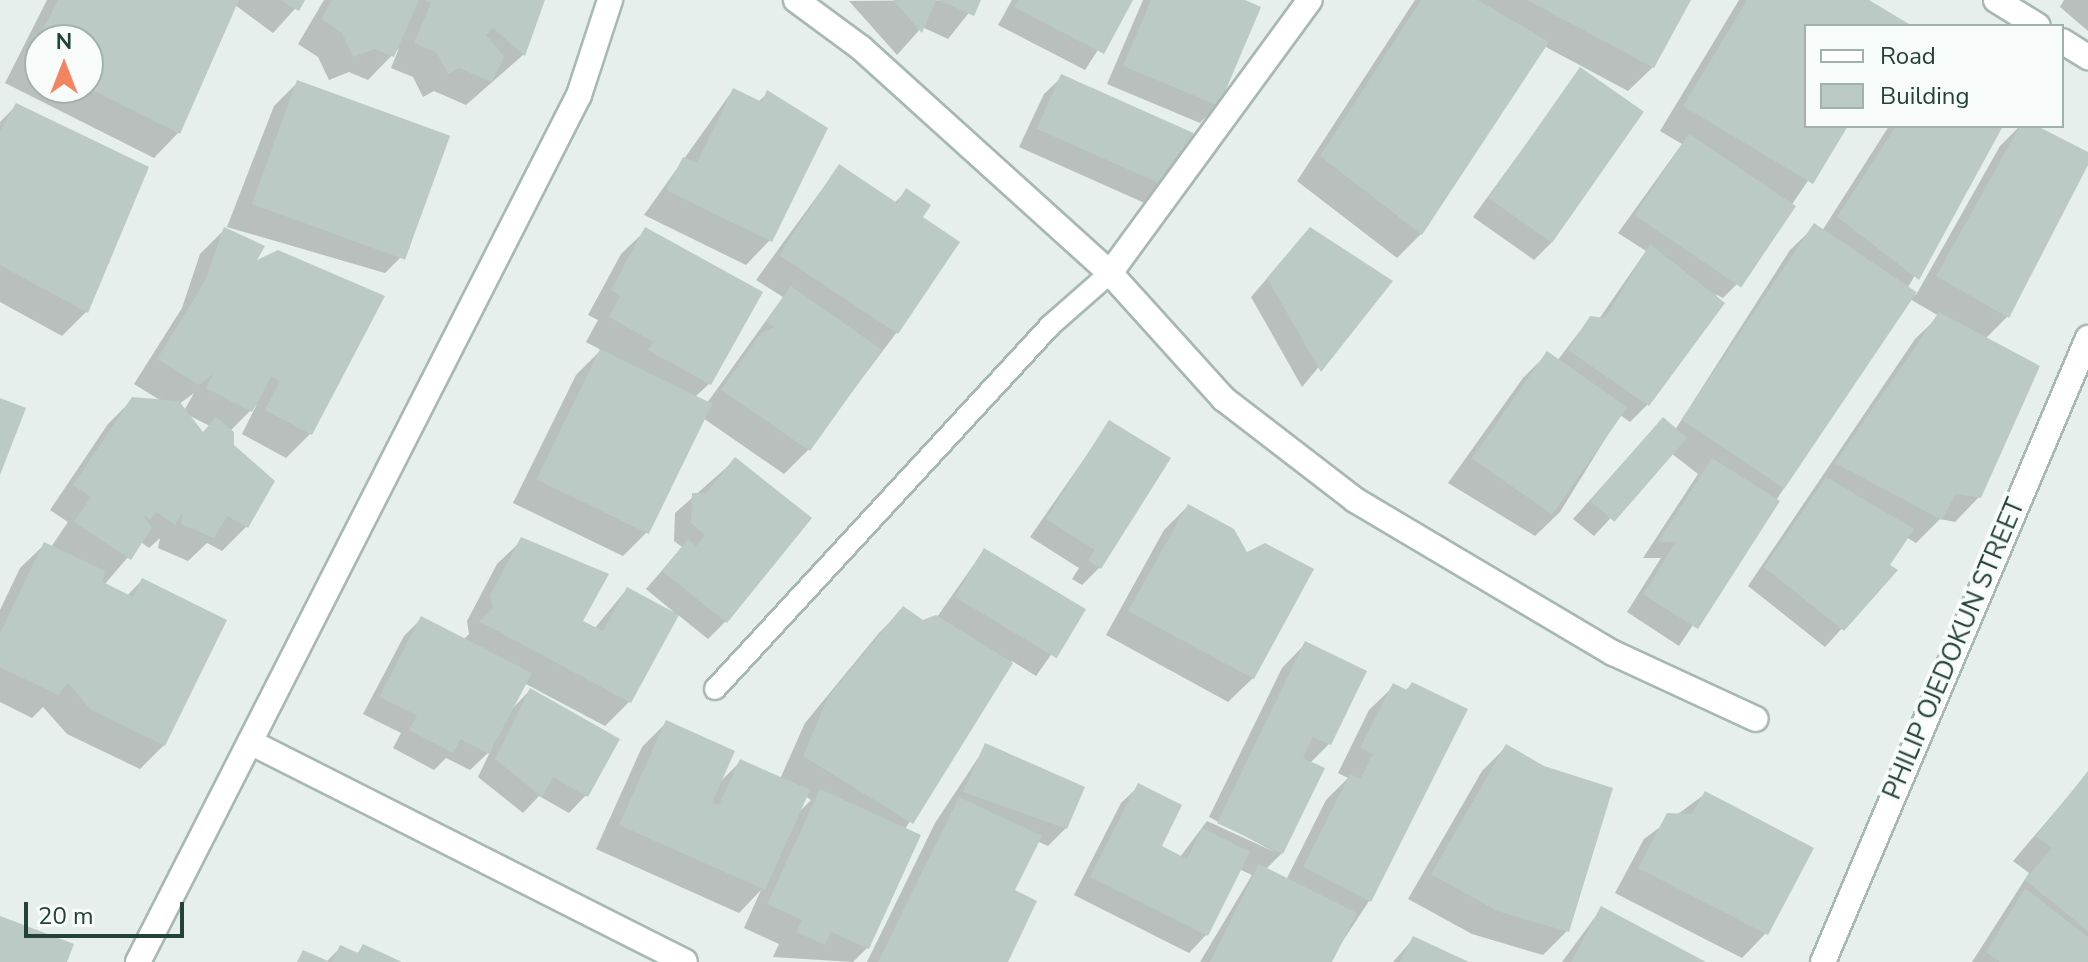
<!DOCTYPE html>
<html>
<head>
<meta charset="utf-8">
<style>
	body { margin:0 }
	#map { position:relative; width:2088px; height:962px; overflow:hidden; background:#e6efeb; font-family:"Nunito Sans",sans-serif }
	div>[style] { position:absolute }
	.shadow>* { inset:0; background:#0003 }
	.building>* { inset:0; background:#bbcac4; transform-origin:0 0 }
	.roads { filter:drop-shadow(2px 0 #a8b8b2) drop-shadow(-2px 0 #a8b8b2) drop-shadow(0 2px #a8b8b2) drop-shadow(0 -2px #a8b8b2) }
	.service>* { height:20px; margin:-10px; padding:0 10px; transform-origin:10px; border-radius:10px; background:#fff }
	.minor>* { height:24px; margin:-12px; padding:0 12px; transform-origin:12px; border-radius:12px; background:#fff }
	span { translate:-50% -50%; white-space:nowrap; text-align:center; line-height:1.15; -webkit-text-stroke:8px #f7fbf9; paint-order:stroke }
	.street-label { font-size:26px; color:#24423a }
	.legend { position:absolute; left:1804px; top:24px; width:260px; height:104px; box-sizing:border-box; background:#f7fbf9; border:2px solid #a3b1ad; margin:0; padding:10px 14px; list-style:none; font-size:24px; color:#24423a }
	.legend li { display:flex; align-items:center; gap:16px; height:40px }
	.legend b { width:40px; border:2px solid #a3b1ad }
	.north { position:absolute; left:24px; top:24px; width:80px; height:80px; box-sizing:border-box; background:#f7fbf9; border:2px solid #a3b1ad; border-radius:50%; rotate:0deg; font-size:22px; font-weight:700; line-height:32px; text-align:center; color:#24423a }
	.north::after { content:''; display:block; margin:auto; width:28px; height:36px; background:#f4845f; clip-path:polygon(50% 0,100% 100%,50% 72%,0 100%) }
	.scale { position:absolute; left:24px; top:902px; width:160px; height:36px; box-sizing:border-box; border:4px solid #24423a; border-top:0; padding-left:10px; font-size:24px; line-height:28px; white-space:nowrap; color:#24423a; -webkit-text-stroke:6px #f7fbf9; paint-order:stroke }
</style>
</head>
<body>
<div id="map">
	<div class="shadow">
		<div style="clip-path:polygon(evenodd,47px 0,303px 0,273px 33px,235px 5px,178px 133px,154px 158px,5px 83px,47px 0,40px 40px,88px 40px,88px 88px,40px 88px,40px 40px)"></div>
		<div style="clip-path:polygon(324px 0,543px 0,523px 55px,466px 105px,434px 91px,423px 97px,413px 77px,391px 68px,399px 48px,368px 80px,349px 72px,329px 80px,318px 57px,298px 44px)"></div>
		<div style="clip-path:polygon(979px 0,948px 39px,922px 27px,897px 55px,849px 1px)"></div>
		<div style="clip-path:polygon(1012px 0,1130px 0,1085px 70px,998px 25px)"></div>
		<div style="clip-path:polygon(1143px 0,1240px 0,1217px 105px,1200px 123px,1107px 84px)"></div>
		<div style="clip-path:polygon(1415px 0,1688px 0,1653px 67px,1628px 91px,1544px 46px,1421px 234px,1397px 258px,1297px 181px)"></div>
		<div style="clip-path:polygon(1739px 0,1865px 0,1906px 25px,1806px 26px,1806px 126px,1845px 126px,1740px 281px,1723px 298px,1715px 294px,1722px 303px,1647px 405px,1630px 422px,1620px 415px,1560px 512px,1535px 536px,1448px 483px,1523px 378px,1547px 354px,1557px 361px,1590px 318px,1599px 319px,1646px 251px,1618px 233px,1682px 144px,1660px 131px)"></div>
		<div style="clip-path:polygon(2064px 0,2088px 0,2088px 31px,2060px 7px)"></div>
		<div style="clip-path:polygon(1580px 70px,1552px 242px,1534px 260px,1473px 217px)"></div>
		<div style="clip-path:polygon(1062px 77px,1190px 134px,1149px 205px,1019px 147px,1044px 94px)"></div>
		<div style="clip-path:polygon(298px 82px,410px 248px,385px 273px,227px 227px,274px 106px)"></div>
		<div style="clip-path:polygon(733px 90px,758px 102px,768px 93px,770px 240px,746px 265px,644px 215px)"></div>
		<div style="clip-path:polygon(16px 106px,146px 168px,86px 312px,62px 336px,0 302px,0 122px)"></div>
		<div style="clip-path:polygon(1889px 126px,2001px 126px,1907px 289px,1916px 295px,2000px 146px,2020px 126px,2088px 154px,2008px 316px,1985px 339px,1979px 497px,1955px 522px,1940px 519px,1916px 543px,1906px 537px,1887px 565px,1895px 570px,1825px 647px,1748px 586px,1915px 339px,1939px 316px,1910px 299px,1679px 646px,1627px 612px,1661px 558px,1643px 558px,1698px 474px,1671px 453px,1594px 536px,1573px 519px,1646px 437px,1675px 430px,1790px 250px,1815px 226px,1822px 231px)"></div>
		<div style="clip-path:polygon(839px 166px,894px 203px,907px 191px,920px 217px,897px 332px,808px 450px,784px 474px,703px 418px,647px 532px,623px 556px,513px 503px,576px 375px,601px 350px,586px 342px,598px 320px,588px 315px,621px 254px,646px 230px,709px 384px,695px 397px,707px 403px,783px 297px,756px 280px)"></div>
		<div style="clip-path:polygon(1310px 229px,1390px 282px,1302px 387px,1251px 297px)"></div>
		<div style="clip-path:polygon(evenodd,224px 230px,253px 264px,311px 433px,286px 458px,242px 434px,257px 404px,230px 431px,232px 446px,273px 481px,246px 527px,222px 551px,207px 543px,188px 561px,158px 548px,160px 538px,149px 548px,141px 542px,104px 585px,127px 596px,142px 580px,164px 745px,140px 769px,67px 734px,43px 707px,32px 718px,0 702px,0 610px,20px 568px,45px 544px,51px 547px,68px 522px,50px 510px,108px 424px,133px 399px,163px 402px,134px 384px,182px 308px,200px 254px,224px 230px,194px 393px,184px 411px,179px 404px,194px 393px,224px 230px,186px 414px,210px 426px,202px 434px,186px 414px)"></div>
		<div style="clip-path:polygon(1109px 423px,1099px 568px,1082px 585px,1072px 579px,1079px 568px,1030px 537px)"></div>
		<div style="clip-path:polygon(736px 459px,810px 518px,725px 622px,708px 639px,677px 614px,629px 702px,605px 726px,524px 683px,512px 709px,530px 690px,586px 795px,569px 813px,539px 796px,523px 813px,478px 777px,491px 750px,470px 770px,446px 758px,434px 770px,393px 748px,401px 733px,363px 714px,404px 636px,422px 618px,463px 640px,469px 634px,467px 621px,497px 564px,522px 540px,606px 575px,580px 622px,594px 629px,627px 589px,675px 613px,646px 589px,682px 547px,674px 541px,675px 513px)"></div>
		<div style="clip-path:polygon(1188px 506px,1253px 678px,1228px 702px,1106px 635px,1164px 530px)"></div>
		<div style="clip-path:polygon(evenodd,984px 550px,1083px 610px,1036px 676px,1012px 661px,905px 829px,867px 948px,853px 962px,773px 957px,779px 944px,744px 928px,761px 890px,739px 913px,596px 849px,642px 747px,666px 723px,720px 782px,740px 762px,780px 779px,805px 723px,879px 633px,903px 609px,923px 622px,937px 617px,984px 550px,805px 796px,811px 800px,798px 813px,805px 796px)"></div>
		<div style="clip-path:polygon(1306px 643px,1329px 744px,1310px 763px,1282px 853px,1266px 869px,1286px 880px,1326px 800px,1348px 778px,1338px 773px,1369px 710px,1394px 686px,1405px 691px,1412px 684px,1369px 901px,1329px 962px,1200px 962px,1252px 875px,1239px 869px,1206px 935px,1189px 953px,1074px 895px,1121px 803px,1139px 786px,1159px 847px,1180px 857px,1207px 821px,1275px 852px,1209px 817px,1282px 668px)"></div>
		<div style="clip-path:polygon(986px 746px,1066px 828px,1048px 846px,1037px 841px,1012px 891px,1006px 962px,867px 962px,935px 823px)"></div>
		<div style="clip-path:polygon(1506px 747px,1567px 931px,1543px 955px,1472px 934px,1408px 899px,1482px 771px)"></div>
		<div style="clip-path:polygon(2088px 773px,2088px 962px,1972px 962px,2029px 873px,2013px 861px)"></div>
		<div style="clip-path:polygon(1705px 794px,1766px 933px,1742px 958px,1615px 893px,1644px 839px)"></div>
		<div style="clip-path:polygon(1601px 909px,1702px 962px,1562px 962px)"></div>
		<div style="clip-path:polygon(1414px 938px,1464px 962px,1393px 962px)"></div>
		<div style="clip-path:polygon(363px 947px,397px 962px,326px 962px,340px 948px,356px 954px)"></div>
	</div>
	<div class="building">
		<div style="clip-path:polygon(58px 0,239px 0,180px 134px,88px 88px,88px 40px,40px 40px,40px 64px,28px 58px)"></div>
		<div style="clip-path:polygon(280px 0,305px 0,299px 11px)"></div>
		<div style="clip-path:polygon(332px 0,419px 0,394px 57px,374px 49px,353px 57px,342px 33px,321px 19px)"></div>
		<div style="clip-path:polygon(424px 0,545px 0,525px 56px,493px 28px,486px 35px,504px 56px,492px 82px,459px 68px,448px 74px,437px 53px,414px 43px,431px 3px)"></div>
		<div style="clip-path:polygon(893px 0,936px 0,922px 33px)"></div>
		<div style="clip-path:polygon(939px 0,981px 0,974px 16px)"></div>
		<div style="clip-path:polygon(1018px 0,1133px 0,1104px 54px,1014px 7px)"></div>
		<div style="clip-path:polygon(1151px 0,1245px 0,1261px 7px,1219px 106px,1123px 66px)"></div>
		<div style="clip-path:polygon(1421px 0,1478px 0,1549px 42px,1422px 235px,1320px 156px)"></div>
		<div style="clip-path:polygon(1527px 0,1691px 0,1654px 68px)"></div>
		<div style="clip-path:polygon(1747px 0,1869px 0,1909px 24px,1806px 26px,1806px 126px,1848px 126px,1813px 184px,1683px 106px)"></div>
		<div style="left:1580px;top:67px;width:78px;height:160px;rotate:35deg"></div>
		<div style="left:1061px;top:74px;width:145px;height:60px;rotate:24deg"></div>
		<div style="left:297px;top:80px;width:163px;height:132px;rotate:20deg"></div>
		<div style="clip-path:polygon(733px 88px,762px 102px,767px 90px,828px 128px,772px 242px,666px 190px,683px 157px,697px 163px)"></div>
		<div style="clip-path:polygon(16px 103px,149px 167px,88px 313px,0 265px,0 131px)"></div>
		<div style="clip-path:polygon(1896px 126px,2003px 126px,1919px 280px,1837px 217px)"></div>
		<div style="clip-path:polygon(2020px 126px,2037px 126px,2088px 152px,2088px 165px,2009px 318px,1936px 276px)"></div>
		<div style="left:1689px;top:134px;width:129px;height:98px;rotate:34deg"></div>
		<div style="clip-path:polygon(839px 164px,897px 203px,906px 188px,931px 205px,923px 217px,960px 242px,898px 334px,779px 255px)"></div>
		<div style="left:1814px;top:223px;width:124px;height:237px;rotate:34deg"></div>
		<div style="clip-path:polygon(224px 227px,265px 246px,257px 260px,278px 250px,385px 296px,312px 435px,265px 410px,280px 381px,271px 377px,252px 412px,206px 388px,213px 374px,199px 385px,157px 359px,205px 281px)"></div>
		<div style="clip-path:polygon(645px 227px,763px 292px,711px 385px,648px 350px,653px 342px,609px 317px,620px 296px,611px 290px)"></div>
		<div style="clip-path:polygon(1310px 227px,1393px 281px,1321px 372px,1267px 278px)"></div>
		<div style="clip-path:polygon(1650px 244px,1725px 303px,1649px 406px,1568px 350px,1590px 316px,1605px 318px)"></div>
		<div style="clip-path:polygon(791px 286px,882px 350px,810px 451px,721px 390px,761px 333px,774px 327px,766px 322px)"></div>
		<div style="clip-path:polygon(1939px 312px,2040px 366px,1981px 498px,1956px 494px,1942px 520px,1835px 463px)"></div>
		<div style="left:600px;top:349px;width:125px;height:145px;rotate:26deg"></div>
		<div style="left:1547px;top:351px;width:98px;height:131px;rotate:35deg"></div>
		<div style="clip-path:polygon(132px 397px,179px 401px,203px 432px,216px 417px,234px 432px,234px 445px,275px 481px,248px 528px,227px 516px,214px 538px,181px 524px,183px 512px,175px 525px,156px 512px,150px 520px,142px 514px,152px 527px,131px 560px,74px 522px,91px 497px,73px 485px)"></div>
		<div style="clip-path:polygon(0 398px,26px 408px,0 475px)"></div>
		<div style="left:1663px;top:417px;width:32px;height:111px;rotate:41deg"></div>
		<div style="clip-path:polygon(1109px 420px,1171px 458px,1101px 569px,1088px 561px,1095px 550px,1046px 519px)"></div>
		<div style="clip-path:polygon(735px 457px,812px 518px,727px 623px,662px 571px,688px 539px,696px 546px,705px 535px,691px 523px,692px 493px,706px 493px)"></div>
		<div style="clip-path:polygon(1712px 458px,1780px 501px,1698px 629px,1643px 594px,1676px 542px,1658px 542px)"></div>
		<div style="clip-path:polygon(1826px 477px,1914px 529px,1890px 565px,1898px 570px,1844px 631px,1764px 567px)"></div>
		<div style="clip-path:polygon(1188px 504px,1234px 529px,1247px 552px,1265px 543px,1314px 569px,1254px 679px,1128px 611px)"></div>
		<div style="clip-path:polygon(521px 537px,609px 574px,583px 621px,603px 631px,627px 587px,679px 615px,631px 703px,479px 621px,493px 608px,490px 595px)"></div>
		<div style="clip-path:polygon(44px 542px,105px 571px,103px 582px,133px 597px,142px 578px,227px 620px,165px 746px,91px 710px,68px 683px,58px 695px,0 667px,0 633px)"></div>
		<div style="left:984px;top:548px;width:119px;height:57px;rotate:31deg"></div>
		<div style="clip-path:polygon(903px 606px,923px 620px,936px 615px,1013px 663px,913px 824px,803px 756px,828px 697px)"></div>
		<div style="clip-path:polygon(421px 616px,532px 673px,489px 754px,460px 739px,453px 753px,409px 730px,417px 715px,379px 697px)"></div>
		<div style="clip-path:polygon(1305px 641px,1367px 671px,1331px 745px,1313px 737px,1303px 758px,1325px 768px,1283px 854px,1217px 823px)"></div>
		<div style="clip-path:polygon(1412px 682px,1468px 709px,1371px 902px,1303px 867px,1350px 774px,1360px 779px,1373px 754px,1360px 748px,1393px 683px,1407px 690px)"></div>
		<div style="clip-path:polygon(530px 688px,620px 739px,588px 797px,553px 777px,542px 797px,495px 759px)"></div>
		<div style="clip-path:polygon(666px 720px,735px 751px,712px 803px,719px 805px,740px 759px,810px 790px,765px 890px,619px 825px)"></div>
		<div style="clip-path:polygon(985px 743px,1085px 787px,1067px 829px,963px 792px)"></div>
		<div style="clip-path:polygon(1506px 744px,1544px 766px,1613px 788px,1569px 932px,1497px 911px,1431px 874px)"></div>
		<div style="clip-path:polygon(2088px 771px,2088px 931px,2025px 880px,2052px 848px,2036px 836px)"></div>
		<div style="clip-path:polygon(1138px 783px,1182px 805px,1162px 846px,1187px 859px,1202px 828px,1250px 852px,1208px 936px,1090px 877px)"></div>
		<div style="clip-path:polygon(820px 789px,921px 835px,869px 949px,831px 932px,825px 945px,796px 932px,802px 920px,767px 904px)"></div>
		<div style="clip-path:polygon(1705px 791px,1814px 848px,1768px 935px,1638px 868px,1667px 813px,1692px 814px)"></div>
		<div style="clip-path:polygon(959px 797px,1042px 836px,1015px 890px,1037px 901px,1008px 962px,878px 962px)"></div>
		<div style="clip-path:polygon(1259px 864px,1357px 913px,1332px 962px,1210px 962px)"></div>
		<div style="clip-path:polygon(2025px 888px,2088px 937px,2088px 962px,2000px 962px,1986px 952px)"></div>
		<div style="clip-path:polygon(1601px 906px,1706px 962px,1571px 962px)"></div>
		<div style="clip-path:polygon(0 916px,74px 944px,67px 962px,0 962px)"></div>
		<div style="clip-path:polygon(1413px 936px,1469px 962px,1400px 962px)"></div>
		<div style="clip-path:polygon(363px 944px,402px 962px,332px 962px,340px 945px,358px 953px)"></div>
		<div style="clip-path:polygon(303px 950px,330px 962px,297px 962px)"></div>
	</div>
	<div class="roads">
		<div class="service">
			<div style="left:715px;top:689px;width:495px;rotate:-47.3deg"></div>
			<div style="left:1051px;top:325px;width:79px;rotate:-41.4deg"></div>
		</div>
		<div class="minor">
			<div style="left:796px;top:0;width:81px;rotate:36.4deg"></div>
			<div style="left:861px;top:48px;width:336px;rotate:42.1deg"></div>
			<div style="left:1110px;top:273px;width:170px;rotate:47.9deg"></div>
			<div style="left:1224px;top:399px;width:165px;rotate:37.6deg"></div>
			<div style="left:1355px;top:500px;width:300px;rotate:30.7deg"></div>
			<div style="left:1613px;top:653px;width:157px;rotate:24.8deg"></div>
			<div style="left:1996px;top:0;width:49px;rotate:31.8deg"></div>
			<div style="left:2062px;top:41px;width:31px;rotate:32deg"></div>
			<div style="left:1110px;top:273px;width:338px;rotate:-53.8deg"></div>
			<div style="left:250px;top:742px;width:487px;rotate:26.8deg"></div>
			<div style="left:138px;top:962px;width:973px;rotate:-63.04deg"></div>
			<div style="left:579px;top:95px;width:100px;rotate:-71.9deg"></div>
			<div style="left:1823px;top:962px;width:678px;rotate:-66.99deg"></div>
		</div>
	</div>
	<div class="street-label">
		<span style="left:1954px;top:649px;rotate:-67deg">PHILIP OJEDOKUN STREET</span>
	</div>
	<ul class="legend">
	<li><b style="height:10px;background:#fff"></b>Road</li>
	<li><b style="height:22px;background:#bbcac4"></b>Building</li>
	</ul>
	<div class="north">N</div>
	<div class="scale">20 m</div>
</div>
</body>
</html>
